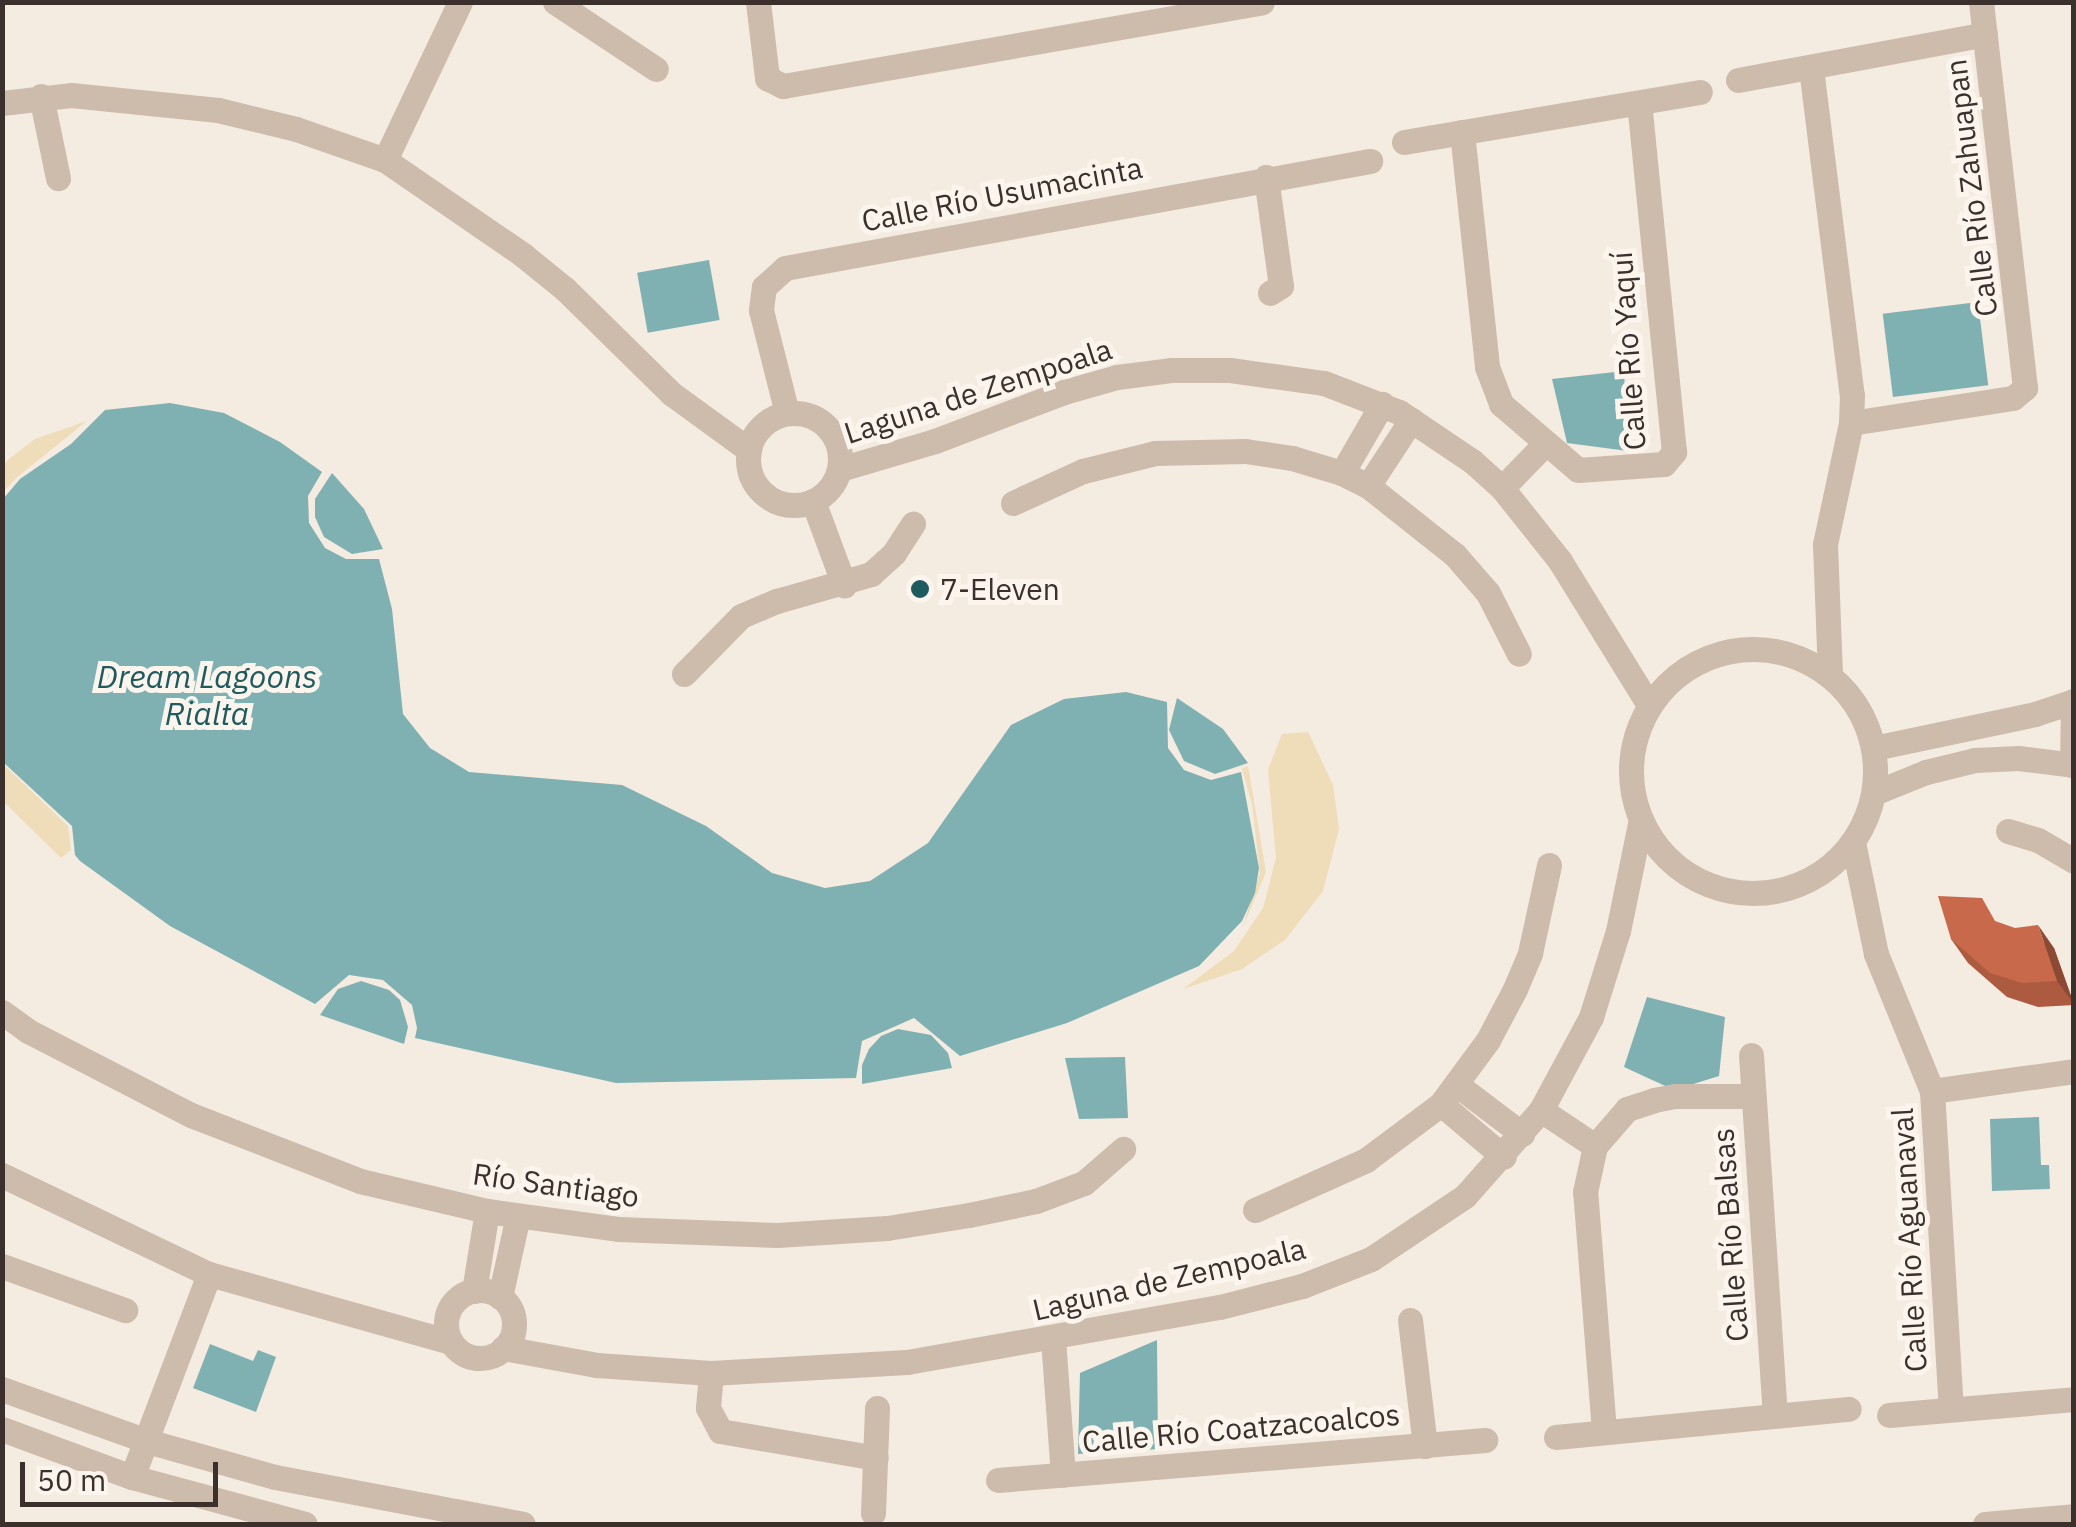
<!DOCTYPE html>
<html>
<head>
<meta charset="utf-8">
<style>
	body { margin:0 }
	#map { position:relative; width:2076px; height:1527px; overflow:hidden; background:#f4ebe1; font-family:"IBM Plex Sans",sans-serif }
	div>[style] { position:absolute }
	.sand>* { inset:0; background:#efdcb8 }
	.water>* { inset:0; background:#7fb0b2; transform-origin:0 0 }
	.minor>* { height:25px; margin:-12.5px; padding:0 12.5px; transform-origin:12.5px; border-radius:12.5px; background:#cdbbac }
	.minor>.ring { margin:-12.5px; padding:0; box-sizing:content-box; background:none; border:25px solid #cdbbac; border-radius:50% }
	.wall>* { inset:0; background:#ac5a40 }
	.shaded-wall>* { inset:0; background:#8c4a34 }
	.building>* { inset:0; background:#c8694b }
	.dots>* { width:28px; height:28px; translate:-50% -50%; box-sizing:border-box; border:5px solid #fbf5ee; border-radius:50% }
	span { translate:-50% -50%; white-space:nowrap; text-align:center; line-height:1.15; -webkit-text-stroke:10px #fbf5ee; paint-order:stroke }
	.street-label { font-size:30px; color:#3b302b }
	.poi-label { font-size:30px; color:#3b302b }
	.left { translate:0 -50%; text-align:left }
	.water-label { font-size:32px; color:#1f5a5e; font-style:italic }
	.frame { position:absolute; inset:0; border:5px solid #3b302b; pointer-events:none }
	.scale { position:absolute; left:20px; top:1462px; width:198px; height:45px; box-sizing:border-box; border:5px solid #3b302b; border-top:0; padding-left:12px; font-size:30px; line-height:35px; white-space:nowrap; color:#3b302b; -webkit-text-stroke:8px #fbf5ee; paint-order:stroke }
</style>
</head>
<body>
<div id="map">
	<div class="sand">
		<div style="clip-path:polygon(87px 421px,16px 478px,3px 492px,3px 466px,8px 460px,35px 439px)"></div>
		<div style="clip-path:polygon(1308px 732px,1333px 785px,1339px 829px,1323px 891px,1285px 940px,1242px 969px,1183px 989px,1234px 951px,1263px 908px,1276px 858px,1268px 770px,1282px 734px)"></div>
		<div style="clip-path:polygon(3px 764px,68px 826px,71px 850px,61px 858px,3px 801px)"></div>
		<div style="clip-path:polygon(1248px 766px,1266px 872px,1242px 929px,1260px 873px,1252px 804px,1242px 769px)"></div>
	</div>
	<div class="water">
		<div style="left:709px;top:260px;width:61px;height:73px;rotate:80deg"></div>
		<div style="left:1978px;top:302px;width:84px;height:96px;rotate:83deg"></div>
		<div style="clip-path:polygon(1624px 371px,1628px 451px,1567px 443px,1552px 379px)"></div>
		<div style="clip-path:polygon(170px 403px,224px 413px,280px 442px,322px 472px,308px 496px,309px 523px,325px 548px,346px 559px,379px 559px,392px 609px,403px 714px,430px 748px,469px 772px,622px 785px,706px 826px,772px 873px,825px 888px,870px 881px,928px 843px,1011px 725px,1064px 699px,1126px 692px,1167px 702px,1168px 748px,1184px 770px,1211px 780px,1241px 772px,1259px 868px,1255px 893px,1242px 921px,1199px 966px,1067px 1023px,960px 1056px,914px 1018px,862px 1041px,856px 1078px,616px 1083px,415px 1038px,417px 1028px,412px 1005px,383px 980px,349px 975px,315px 1004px,170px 926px,80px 861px,75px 855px,72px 826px,3px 762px,3px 499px,20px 479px,71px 444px,105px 410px)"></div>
		<div style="clip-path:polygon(332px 473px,364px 509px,383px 549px,352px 554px,324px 537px,315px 517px,315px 499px)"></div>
		<div style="clip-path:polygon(1177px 698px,1223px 729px,1248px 763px,1215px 774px,1184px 761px,1169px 730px)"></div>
		<div style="clip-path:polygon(361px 981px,389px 990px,400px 1000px,408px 1027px,404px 1044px,320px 1015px,338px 989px)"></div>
		<div style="clip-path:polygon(1647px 997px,1725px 1017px,1719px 1076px,1674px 1090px,1624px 1067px)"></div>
		<div style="clip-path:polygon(898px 1029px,931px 1035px,948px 1053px,952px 1068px,862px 1084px,862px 1065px,869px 1049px,881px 1036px)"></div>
		<div style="clip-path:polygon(1125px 1057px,1128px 1118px,1079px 1119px,1065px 1058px)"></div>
		<div style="clip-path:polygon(2039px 1117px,2041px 1165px,2049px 1165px,2050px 1189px,1992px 1191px,1990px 1119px)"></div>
		<div style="clip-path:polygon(1157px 1340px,1158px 1449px,1078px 1454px,1080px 1373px)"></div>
		<div style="clip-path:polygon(210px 1344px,253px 1361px,258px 1350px,276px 1357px,256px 1412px,193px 1388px)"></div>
	</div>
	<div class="minor">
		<div style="left:555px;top:2px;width:121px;rotate:33.6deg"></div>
		<div style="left:758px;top:2px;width:77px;rotate:83.2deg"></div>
		<div style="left:767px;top:78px;width:18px;rotate:27deg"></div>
		<div style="left:783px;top:86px;width:486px;rotate:-9.9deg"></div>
		<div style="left:1811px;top:68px;width:330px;rotate:82.9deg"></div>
		<div style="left:1852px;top:395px;width:28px;rotate:92deg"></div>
		<div style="left:1851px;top:423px;width:124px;rotate:102.1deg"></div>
		<div style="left:1825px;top:544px;width:131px;rotate:87.8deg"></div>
		<div style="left:1738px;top:80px;width:251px;rotate:-10.5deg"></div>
		<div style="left:41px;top:96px;width:84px;rotate:78.3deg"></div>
		<div style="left:2px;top:103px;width:69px;rotate:-6.6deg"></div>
		<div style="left:71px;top:95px;width:148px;rotate:5.8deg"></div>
		<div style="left:218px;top:110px;width:80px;rotate:13.7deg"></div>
		<div style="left:296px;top:129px;width:94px;rotate:19.2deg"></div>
		<div style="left:385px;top:160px;width:168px;rotate:34.5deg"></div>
		<div style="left:523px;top:255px;width:54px;rotate:39deg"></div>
		<div style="left:565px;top:289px;width:150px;rotate:44.5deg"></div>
		<div style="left:672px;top:394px;width:95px;rotate:36deg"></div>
		<div style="left:1462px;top:132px;width:236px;rotate:83.9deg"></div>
		<div style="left:1487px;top:367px;width:40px;rotate:69deg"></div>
		<div style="left:1501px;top:404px;width:101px;rotate:40.6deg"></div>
		<div style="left:1578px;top:470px;width:86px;rotate:-4deg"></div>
		<div style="left:1664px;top:464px;width:16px;rotate:-50deg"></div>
		<div style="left:1674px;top:452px;width:350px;rotate:-95.7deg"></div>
		<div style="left:1404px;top:142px;width:300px;rotate:-9.6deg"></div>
		<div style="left:385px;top:160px;width:175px;rotate:-64.6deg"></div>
		<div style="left:1266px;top:177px;width:110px;rotate:82.2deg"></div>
		<div style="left:1281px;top:286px;width:13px;rotate:148deg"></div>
		<div style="left:787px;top:413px;width:106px;rotate:-104.2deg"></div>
		<div style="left:761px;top:310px;width:23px;rotate:-83deg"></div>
		<div style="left:764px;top:287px;width:28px;rotate:-42deg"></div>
		<div style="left:785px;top:268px;width:595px;rotate:-10.37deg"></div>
		<div class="ring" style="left:748px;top:413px;width:67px;height:67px"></div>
		<div style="left:1851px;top:423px;width:164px;rotate:-8.8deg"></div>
		<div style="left:2013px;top:398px;width:16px;rotate:-40deg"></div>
		<div style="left:2025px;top:388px;width:388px;rotate:-96.5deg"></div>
		<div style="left:840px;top:469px;width:99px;rotate:-16.4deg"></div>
		<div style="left:935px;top:441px;width:138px;rotate:-20.8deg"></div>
		<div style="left:1064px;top:392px;width:55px;rotate:-15.8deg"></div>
		<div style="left:1117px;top:377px;width:54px;rotate:-7.4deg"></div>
		<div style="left:1171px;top:370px;width:59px"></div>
		<div style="left:1230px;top:370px;width:95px;rotate:7.9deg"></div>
		<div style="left:1324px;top:383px;width:80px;rotate:21.1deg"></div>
		<div style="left:1399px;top:412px;width:88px;rotate:33.9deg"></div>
		<div style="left:1472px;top:461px;width:40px;rotate:42deg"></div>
		<div style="left:1502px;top:488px;width:93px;rotate:51.5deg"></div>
		<div style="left:1560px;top:561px;width:169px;rotate:58.3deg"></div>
		<div style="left:1342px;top:473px;width:80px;rotate:-59.9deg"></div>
		<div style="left:1368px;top:486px;width:79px;rotate:-56.9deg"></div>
		<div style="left:1502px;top:488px;width:62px;rotate:-45.7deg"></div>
		<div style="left:813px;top:501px;width:90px;rotate:69.7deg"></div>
		<div style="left:1013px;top:503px;width:77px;rotate:-24.6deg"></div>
		<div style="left:1083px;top:471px;width:74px;rotate:-14deg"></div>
		<div style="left:1155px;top:453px;width:90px;rotate:-1.3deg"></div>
		<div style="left:1245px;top:451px;width:48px;rotate:8.5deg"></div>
		<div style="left:1292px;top:458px;width:52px;rotate:16.7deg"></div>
		<div style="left:1342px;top:473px;width:29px;rotate:27deg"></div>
		<div style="left:1368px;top:486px;width:111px;rotate:38.4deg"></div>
		<div style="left:1455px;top:555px;width:50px;rotate:49deg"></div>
		<div style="left:1488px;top:593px;width:68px;rotate:63.1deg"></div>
		<div class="ring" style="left:1631px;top:649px;width:219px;height:219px"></div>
		<div style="left:684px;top:674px;width:81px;rotate:-45.5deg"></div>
		<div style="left:741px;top:616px;width:39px;rotate:-23deg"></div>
		<div style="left:777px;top:601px;width:98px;rotate:-16deg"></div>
		<div style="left:871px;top:574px;width:31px;rotate:-42deg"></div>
		<div style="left:894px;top:553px;width:35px;rotate:-57deg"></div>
		<div style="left:1874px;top:748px;width:165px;rotate:-11.9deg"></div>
		<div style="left:2035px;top:714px;width:41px;rotate:-18.4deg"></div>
		<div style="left:2072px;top:765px;width:64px;rotate:-89.1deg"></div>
		<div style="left:1874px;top:793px;width:56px;rotate:-22deg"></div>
		<div style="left:1926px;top:772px;width:50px;rotate:-13.8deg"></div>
		<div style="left:1975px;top:760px;width:43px;rotate:-2.7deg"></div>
		<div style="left:2018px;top:758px;width:56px;rotate:7.1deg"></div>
		<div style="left:2008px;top:831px;width:31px;rotate:17deg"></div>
		<div style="left:2038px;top:840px;width:42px;rotate:30.3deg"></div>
		<div style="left:1853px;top:842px;width:114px;rotate:78.4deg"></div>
		<div style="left:1876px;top:954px;width:148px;rotate:67.8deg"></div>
		<div style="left:1932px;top:1091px;width:318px;rotate:86.6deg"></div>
		<div style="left:2px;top:1012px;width:32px;rotate:36deg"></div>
		<div style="left:28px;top:1031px;width:183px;rotate:27.3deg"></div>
		<div style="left:191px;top:1115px;width:181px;rotate:21.3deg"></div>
		<div style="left:360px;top:1181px;width:130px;rotate:13.3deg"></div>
		<div style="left:487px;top:1211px;width:132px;rotate:7.8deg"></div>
		<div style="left:618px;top:1229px;width:159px;rotate:2.2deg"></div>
		<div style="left:777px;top:1235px;width:110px;rotate:-3.6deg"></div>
		<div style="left:887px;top:1228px;width:83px;rotate:-9deg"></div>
		<div style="left:969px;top:1215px;width:68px;rotate:-11.8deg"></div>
		<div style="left:1036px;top:1201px;width:51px;rotate:-20.6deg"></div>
		<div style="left:1084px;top:1183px;width:52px;rotate:-41.1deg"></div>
		<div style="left:1751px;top:1055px;width:361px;rotate:86.2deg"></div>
		<div style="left:1456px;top:1084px;width:83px;rotate:37.1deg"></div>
		<div style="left:1932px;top:1091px;width:143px;rotate:-8deg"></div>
		<div style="left:1441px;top:1104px;width:82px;rotate:40.1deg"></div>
		<div style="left:1541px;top:1110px;width:65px;rotate:33.7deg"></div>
		<div style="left:2px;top:1175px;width:229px;rotate:25.6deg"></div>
		<div style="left:209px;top:1274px;width:251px;rotate:15.7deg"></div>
		<div style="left:1255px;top:1210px;width:122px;rotate:-24.2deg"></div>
		<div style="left:1366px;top:1160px;width:94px;rotate:-36.7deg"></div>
		<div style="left:1441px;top:1104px;width:79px;rotate:-53.7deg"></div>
		<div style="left:1488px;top:1040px;width:58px;rotate:-62.1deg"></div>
		<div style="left:1515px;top:989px;width:39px;rotate:-67deg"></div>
		<div style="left:1530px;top:953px;width:90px;rotate:-77.8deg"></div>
		<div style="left:2px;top:1266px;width:131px;rotate:19.7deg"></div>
		<div class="ring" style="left:446px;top:1290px;width:43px;height:43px"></div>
		<div style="left:474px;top:1291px;width:81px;rotate:-80.8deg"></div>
		<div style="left:500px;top:1297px;width:83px;rotate:-77.5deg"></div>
		<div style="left:1410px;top:1320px;width:127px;rotate:83.2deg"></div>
		<div style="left:1053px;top:1339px;width:136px;rotate:85.8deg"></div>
		<div style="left:503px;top:1348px;width:96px;rotate:10.3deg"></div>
		<div style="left:597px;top:1365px;width:114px;rotate:4deg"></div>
		<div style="left:711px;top:1373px;width:196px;rotate:-3.2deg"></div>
		<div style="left:907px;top:1362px;width:318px;rotate:-10deg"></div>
		<div style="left:1220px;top:1307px;width:85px;rotate:-14.4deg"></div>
		<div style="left:1302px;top:1286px;width:74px;rotate:-21.4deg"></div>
		<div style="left:1371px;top:1259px;width:113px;rotate:-33.8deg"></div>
		<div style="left:1465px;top:1196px;width:115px;rotate:-48.5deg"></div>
		<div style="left:1541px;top:1110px;width:106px;rotate:-61.7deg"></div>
		<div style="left:1591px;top:1017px;width:90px;rotate:-72.6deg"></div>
		<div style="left:1618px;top:931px;width:114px;rotate:-78.4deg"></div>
		<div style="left:711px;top:1373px;width:35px;rotate:95deg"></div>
		<div style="left:708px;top:1408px;width:26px;rotate:62deg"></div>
		<div style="left:720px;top:1431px;width:158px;rotate:9.8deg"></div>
		<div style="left:2px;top:1389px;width:154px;rotate:19.7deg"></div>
		<div style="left:147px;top:1441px;width:133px;rotate:15.7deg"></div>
		<div style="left:275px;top:1477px;width:252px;rotate:10.7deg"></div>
		<div style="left:1889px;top:1415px;width:186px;rotate:-4.9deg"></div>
		<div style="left:2px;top:1429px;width:139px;rotate:20.3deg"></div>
		<div style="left:132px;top:1477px;width:179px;rotate:15.2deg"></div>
		<div style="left:1604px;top:1431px;width:240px;rotate:-94.5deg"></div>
		<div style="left:1585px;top:1192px;width:47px;rotate:-77.7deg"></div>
		<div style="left:1595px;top:1146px;width:49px;rotate:-49.1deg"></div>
		<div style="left:1627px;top:1109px;width:28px;rotate:-18deg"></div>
		<div style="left:1654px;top:1100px;width:21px;rotate:-11deg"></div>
		<div style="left:1675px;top:1096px;width:78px"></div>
		<div style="left:1556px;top:1437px;width:294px;rotate:-5.5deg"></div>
		<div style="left:132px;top:1477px;width:217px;rotate:-69.2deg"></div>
		<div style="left:998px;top:1480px;width:489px;rotate:-4.7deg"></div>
		<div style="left:873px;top:1513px;width:105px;rotate:-87.8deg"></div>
		<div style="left:1985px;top:1524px;width:89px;rotate:-5.1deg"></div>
	</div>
	<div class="wall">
		<div style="clip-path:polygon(2000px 923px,2054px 948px,2074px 1005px,2038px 1007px,2007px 997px,1968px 963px,1951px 939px)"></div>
	</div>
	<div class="shaded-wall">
		<div style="clip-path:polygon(2038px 925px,2054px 948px,2074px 1004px,2057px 981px)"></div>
	</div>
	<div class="building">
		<div style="clip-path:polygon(1938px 896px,1982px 898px,1995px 921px,2015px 928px,2038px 925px,2057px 981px,2022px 983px,1990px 973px,1951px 939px)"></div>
	</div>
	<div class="dots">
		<div style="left:920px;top:589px;background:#1f5a5e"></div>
	</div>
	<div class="street-label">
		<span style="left:1971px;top:188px;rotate:-97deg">Calle Río Zahuapan</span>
		<span style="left:1002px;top:194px;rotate:-11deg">Calle Río Usumacinta</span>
		<span style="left:1628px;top:351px;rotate:-94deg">Calle Río Yaquí</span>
		<span style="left:978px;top:391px;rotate:-18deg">Laguna de Zempoala</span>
		<span style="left:556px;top:1185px;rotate:8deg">Río Santiago</span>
		<span style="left:1730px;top:1235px;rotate:-94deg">Calle Río Balsas</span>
		<span style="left:1909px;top:1240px;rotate:-93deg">Calle Río Aguanaval</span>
		<span style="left:1169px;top:1279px;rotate:-13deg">Laguna de Zempoala</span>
		<span style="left:1241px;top:1428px;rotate:-5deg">Calle Río Coatzacoalcos</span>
	</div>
	<div class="poi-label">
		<span class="left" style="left:940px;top:589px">7-Eleven</span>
	</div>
	<div class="water-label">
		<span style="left:207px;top:695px">Dream Lagoons<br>Rialta</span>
	</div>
	<div class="frame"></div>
	<div class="scale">50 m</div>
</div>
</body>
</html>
